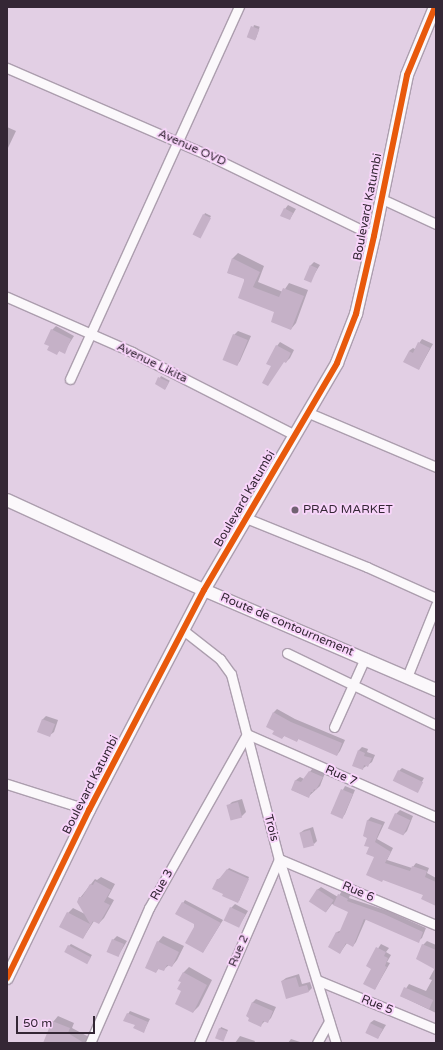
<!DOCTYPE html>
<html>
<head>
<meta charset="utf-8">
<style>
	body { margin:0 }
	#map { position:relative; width:443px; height:1050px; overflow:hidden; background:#e2cfe4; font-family:"Varela Round",sans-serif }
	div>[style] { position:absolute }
	.shadow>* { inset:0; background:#0003; transform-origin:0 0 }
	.building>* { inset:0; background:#c5b1c7; transform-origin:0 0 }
	.roads { filter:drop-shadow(1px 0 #ac9eae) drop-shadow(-1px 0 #ac9eae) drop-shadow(0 1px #ac9eae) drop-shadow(0 -1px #ac9eae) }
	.minor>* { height:9px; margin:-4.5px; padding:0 4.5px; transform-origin:4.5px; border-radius:4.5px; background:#fbf8fb }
	.tertiary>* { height:12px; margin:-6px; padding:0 6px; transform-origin:6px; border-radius:6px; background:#fbf8fb }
	.cycleway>* { height:6px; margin:-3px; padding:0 3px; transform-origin:3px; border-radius:3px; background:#e8590c }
	.dots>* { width:11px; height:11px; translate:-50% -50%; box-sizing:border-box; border:2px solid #f8d4fa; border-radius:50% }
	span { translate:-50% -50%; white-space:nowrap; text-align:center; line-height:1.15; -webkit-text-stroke:4px #f8d4fa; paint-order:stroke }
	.street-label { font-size:12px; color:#342735 }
	.poi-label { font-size:12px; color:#342735 }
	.left { translate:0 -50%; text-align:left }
	.frame { position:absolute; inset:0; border:8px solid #342735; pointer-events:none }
	.scale { position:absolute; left:16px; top:1016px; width:79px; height:18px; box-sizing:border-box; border:2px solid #342735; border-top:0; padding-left:5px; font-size:12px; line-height:14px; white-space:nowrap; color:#342735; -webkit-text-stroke:3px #f8d4fa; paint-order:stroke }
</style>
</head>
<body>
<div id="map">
	<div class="shadow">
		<div style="left:254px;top:25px;width:6px;height:13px;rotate:18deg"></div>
		<div style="clip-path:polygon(7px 127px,16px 131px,7px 150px)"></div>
		<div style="clip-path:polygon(288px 205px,296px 209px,290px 219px,285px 209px)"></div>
		<div style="clip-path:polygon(205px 213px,211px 216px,199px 235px,204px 215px)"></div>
		<div style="clip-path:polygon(238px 253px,264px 266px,258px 282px,283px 292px,289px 283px,308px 290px,296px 323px,291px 329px,245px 281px,245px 278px,228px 273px,233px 258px)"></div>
		<div style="clip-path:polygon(314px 262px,320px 265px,310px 281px,311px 265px)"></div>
		<div style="clip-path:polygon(56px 326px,74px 336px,64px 352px,60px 350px,57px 353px,50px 345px,52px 330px)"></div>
		<div style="clip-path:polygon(238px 331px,251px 336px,240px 361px,237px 365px,234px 335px)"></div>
		<div style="clip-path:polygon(422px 339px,433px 344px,419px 369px,409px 351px,413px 348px,415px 349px)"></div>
		<div style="clip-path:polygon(280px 342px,294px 350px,290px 358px,286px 362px,284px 361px,268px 384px,277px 346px)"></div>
		<div style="left:161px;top:376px;width:10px;height:9px;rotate:29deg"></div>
		<div style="clip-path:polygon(277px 709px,295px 719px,345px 740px,340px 751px,337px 755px,299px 738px,297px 741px,285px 735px,282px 738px,275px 730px,274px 712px)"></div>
		<div style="clip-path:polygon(46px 716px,58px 720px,54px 732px,50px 735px,42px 720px)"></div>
		<div style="clip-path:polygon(362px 747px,368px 749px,367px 752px,375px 755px,372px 762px,362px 769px,359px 750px)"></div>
		<div style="clip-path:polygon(313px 768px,325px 773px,320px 786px,308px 797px,292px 790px,296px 780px,300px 777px,304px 779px)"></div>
		<div style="clip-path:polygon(402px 768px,424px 778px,418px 789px,399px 771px)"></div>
		<div style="clip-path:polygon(345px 786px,355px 790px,345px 814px,342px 818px,331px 813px)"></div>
		<div style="clip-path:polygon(242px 799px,246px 812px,242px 816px,232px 819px,228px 806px,232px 802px)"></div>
		<div style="clip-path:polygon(400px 810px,413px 816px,407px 831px,403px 835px,396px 814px)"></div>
		<div style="clip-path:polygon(371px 817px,385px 822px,377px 839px,393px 848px,387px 860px,412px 868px,416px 863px,429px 868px,427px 873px,436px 878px,436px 905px,376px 857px,370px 847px,368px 838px,364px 836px,368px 820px)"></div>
		<div style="clip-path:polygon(313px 827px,317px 841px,314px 844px,300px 833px,304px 830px)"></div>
		<div style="clip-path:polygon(229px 868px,249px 877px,239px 901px,225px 894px,218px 879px,221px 878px)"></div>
		<div style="clip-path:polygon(101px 877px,115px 884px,108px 897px,114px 900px,104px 918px,99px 923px,94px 921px,83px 938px,68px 913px,73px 908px,85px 914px,80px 898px,95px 879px,97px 880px)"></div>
		<div style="clip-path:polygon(321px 887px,338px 897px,342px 891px,350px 895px,349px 898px,388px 911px,426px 928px,422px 938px,418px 941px,366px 919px,356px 942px,353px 946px,347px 943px,340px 953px,337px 932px,342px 930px,349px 911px,332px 904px,326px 912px,317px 890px)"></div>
		<div style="clip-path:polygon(185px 900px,223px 920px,203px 952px,195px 924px,183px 903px)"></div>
		<div style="clip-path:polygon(235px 904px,248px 911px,239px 926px,231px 908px)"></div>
		<div style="clip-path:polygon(117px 936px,127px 941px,118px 956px,113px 940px)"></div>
		<div style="clip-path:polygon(163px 936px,184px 946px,177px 960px,172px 966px,169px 965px,163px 970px,159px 968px,156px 972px,158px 942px)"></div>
		<div style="clip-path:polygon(427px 941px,436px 945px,436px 1013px,401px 996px,409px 984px,426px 991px,432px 980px,429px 979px,435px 968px,423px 945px)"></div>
		<div style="clip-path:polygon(71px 944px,92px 955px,88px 961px,69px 946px)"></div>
		<div style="clip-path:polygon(381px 944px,389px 948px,386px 952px,391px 955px,387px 962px,390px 963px,375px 989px,373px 968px,367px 965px)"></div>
		<div style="clip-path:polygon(189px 967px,212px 980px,199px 1006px,193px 1012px,182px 991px,182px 982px,180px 981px,184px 972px)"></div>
		<div style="clip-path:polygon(299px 974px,302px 984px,310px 982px,312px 988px,309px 991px,282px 981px,286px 978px)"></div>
		<div style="clip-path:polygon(256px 999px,276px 1007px,271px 1018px,267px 1022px,265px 1021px,260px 1026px,247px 1016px,253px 1002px)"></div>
		<div style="clip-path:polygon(130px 1011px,150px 1019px,144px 1031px,128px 1014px)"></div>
		<div style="clip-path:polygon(58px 1016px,74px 1023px,72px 1028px,89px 1037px,92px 1043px,44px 1043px,53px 1022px)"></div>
		<div style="clip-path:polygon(374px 1020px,386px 1025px,378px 1038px,370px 1023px)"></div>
		<div style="clip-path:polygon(221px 1027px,228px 1030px,224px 1038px,220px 1029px)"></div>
		<div style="clip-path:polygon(240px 1036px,255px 1041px,254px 1043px,235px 1043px)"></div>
		<div style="clip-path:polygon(291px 1039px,300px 1042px,299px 1043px,288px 1043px)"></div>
	</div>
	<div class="building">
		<div style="left:251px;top:26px;width:9px;height:12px;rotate:21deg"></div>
		<div style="clip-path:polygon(284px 208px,293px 213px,290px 220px,280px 216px)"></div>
		<div style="left:203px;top:214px;width:9px;height:23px;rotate:27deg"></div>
		<div style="clip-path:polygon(232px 258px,260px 272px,253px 287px,279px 297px,283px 288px,304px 296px,291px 330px,271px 322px,274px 312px,238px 298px,244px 281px,244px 279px,227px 273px)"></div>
		<div style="left:310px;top:265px;width:8px;height:16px;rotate:23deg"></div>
		<div style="clip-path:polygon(51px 329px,71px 339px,65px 354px,59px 351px,57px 355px,47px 350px,49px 346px,44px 344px)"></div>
		<div style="left:233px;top:334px;width:16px;height:28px;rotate:22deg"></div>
		<div style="clip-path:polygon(418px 342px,430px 348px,419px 370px,403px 362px,409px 351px,413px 353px)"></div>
		<div style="clip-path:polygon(276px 345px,291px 353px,286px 363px,284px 362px,268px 386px,262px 383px,271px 366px,266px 364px)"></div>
		<div style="clip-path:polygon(158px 377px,169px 382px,165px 390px,155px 384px)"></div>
		<div style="clip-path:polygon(273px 712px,291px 722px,342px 743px,337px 756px,298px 739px,297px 742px,284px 736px,282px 739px,272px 734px,274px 731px,266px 727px)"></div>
		<div style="left:42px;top:719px;width:14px;height:14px;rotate:21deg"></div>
		<div style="clip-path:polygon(358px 750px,365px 753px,364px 756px,372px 758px,368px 767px,364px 765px,363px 770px,352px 766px)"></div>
		<div style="left:398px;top:770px;width:28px;height:12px;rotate:26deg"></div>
		<div style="clip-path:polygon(309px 771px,323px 777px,316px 790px,314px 789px,313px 792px,311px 792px,309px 798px,291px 790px,295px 780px,301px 782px)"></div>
		<div style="left:341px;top:789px;width:13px;height:27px;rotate:23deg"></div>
		<div style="left:238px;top:802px;width:16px;height:12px;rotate:75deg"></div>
		<div style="left:395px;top:813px;width:17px;height:17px;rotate:25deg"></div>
		<div style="clip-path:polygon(367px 820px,382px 825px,375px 842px,391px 852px,385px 863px,410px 871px,412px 866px,427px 871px,425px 877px,436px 882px,436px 906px,421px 899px,423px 895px,383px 880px,382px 882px,366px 875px,374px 857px,366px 854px,369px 847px,364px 846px,367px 838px,363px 836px)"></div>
		<div style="left:310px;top:830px;width:16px;height:11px;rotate:75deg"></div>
		<div style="clip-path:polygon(227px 869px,249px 879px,238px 903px,222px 896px,223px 894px,212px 889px,217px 879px,219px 879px)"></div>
		<div style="clip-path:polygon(95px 881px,111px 890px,104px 902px,110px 905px,99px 924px,93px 921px,83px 939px,59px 927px,67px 912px,90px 924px,77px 902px,79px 897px,82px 897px,90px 884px,93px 885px)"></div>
		<div style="left:317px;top:889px;width:20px;height:15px;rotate:33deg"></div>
		<div style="clip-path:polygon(338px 894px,348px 899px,347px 901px,384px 914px,423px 932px,419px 943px,364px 919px,353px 947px,346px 943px,340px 954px,328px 947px,336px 932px,339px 933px,348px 912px,333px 905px)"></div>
		<div style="clip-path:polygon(182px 902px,221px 923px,203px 953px,185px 943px,194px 927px,194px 924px,175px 914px)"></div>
		<div style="left:230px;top:907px;width:17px;height:15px;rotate:25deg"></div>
		<div style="left:112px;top:939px;width:13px;height:14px;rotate:23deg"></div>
		<div style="clip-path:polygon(157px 941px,179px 952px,172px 967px,167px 965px,164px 971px,158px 969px,156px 973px,145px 968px)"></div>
		<div style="clip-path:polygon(422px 944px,436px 950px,436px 970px,416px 959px)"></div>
		<div style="left:68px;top:945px;width:26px;height:8px;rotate:28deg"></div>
		<div style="clip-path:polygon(376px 947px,386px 952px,384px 956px,388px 958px,385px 966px,387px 967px,375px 990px,363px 984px,371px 969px,366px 966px)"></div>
		<div style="clip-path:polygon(183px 972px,207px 985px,193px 1013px,175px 1004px,181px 991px,177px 989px,181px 982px,178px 981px)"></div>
		<div style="clip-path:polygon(296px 977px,299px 987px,307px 985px,309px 992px,286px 999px,281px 981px)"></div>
		<div style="left:404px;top:987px;width:32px;height:10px;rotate:24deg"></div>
		<div style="clip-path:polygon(252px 1002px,273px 1011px,268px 1023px,263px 1021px,261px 1027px,248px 1021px,249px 1018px,246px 1016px)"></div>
		<div style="clip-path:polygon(127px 1013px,148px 1022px,144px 1033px,133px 1028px,135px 1025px,123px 1021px)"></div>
		<div style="clip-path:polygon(52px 1021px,70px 1028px,68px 1033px,84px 1043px,43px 1043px)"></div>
		<div style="left:370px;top:1023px;width:14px;height:11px;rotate:25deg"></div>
		<div style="left:219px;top:1028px;width:9px;height:11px;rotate:21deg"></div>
	</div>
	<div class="roads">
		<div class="minor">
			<div style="left:7px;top:68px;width:221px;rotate:23.4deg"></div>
			<div style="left:210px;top:156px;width:182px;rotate:26deg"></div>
			<div style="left:382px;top:199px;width:60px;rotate:24.8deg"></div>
			<div style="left:7px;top:297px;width:137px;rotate:23.7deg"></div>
			<div style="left:132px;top:352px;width:183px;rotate:27deg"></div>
			<div style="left:70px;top:379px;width:409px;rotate:-65.6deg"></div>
			<div style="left:309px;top:413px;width:138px;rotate:23deg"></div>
			<div style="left:246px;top:518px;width:131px;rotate:22deg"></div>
			<div style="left:367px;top:567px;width:76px;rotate:24.2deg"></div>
			<div style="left:183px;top:630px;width:47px;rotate:38.1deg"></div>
			<div style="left:220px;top:659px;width:19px;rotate:54deg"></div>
			<div style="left:231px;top:674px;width:191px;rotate:75.5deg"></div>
			<div style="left:279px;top:859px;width:193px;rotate:72.8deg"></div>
			<div style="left:287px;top:653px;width:165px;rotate:25.8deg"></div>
			<div style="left:407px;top:677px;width:78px;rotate:-68.1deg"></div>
			<div style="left:334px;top:727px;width:76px;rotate:-65.8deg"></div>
			<div style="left:7px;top:784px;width:86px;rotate:17.6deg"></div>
			<div style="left:317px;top:980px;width:129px;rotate:22.4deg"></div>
			<div style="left:90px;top:1043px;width:147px;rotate:-66.4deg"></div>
			<div style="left:149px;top:908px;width:200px;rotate:-60.6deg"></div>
			<div style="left:247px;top:734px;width:206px;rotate:23.7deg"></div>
			<div style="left:199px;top:1043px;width:201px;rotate:-66.5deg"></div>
			<div style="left:279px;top:859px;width:170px;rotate:22.8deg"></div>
			<div style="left:317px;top:1043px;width:25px;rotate:-61deg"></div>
		</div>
		<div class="tertiary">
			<div style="left:7px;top:500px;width:217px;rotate:24.6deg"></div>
			<div style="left:204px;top:590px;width:253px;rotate:23.3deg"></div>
			<div style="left:7px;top:978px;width:187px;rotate:-64deg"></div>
			<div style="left:89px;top:810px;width:248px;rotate:-62.4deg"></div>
			<div style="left:204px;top:590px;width:263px;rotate:-59.6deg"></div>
			<div style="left:337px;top:363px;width:53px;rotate:-68.8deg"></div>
			<div style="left:356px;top:314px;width:80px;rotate:-77deg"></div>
			<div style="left:374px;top:236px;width:164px;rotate:-78.4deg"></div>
			<div style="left:407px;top:75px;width:74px;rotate:-67.6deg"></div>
		</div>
	</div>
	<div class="cycleway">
		<div style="left:7px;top:978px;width:187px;rotate:-64deg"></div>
		<div style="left:89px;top:810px;width:248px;rotate:-62.4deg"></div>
		<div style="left:204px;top:590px;width:263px;rotate:-59.6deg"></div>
		<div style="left:337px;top:363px;width:53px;rotate:-68.8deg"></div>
		<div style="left:356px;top:314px;width:80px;rotate:-77deg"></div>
		<div style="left:374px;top:236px;width:164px;rotate:-78.4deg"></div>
		<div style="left:407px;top:75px;width:74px;rotate:-67.6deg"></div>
	</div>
	<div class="dots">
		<div style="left:295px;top:510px;background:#716272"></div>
	</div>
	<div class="street-label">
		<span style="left:192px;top:148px;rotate:24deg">Avenue OVD</span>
		<span style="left:368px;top:207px;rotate:-79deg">Boulevard Katumbi</span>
		<span style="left:152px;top:363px;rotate:26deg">Avenue Likita</span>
		<span style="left:245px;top:499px;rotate:-60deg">Boulevard Katumbi</span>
		<span style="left:287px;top:625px;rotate:23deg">Route de contournement</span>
		<span style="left:341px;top:776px;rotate:24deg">Rue 7</span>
		<span style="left:91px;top:785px;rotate:-63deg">Boulevard Katumbi</span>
		<span style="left:271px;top:828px;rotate:75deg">Trois</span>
		<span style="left:162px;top:885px;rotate:-61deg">Rue 3</span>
		<span style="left:358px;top:892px;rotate:23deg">Rue 6</span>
		<span style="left:239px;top:951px;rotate:-67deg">Rue 2</span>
		<span style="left:377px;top:1005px;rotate:22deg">Rue 5</span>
	</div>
	<div class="poi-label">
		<span class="left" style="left:303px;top:510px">PRAD MARKET</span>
	</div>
	<div class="frame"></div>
	<div class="scale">50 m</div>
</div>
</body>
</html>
